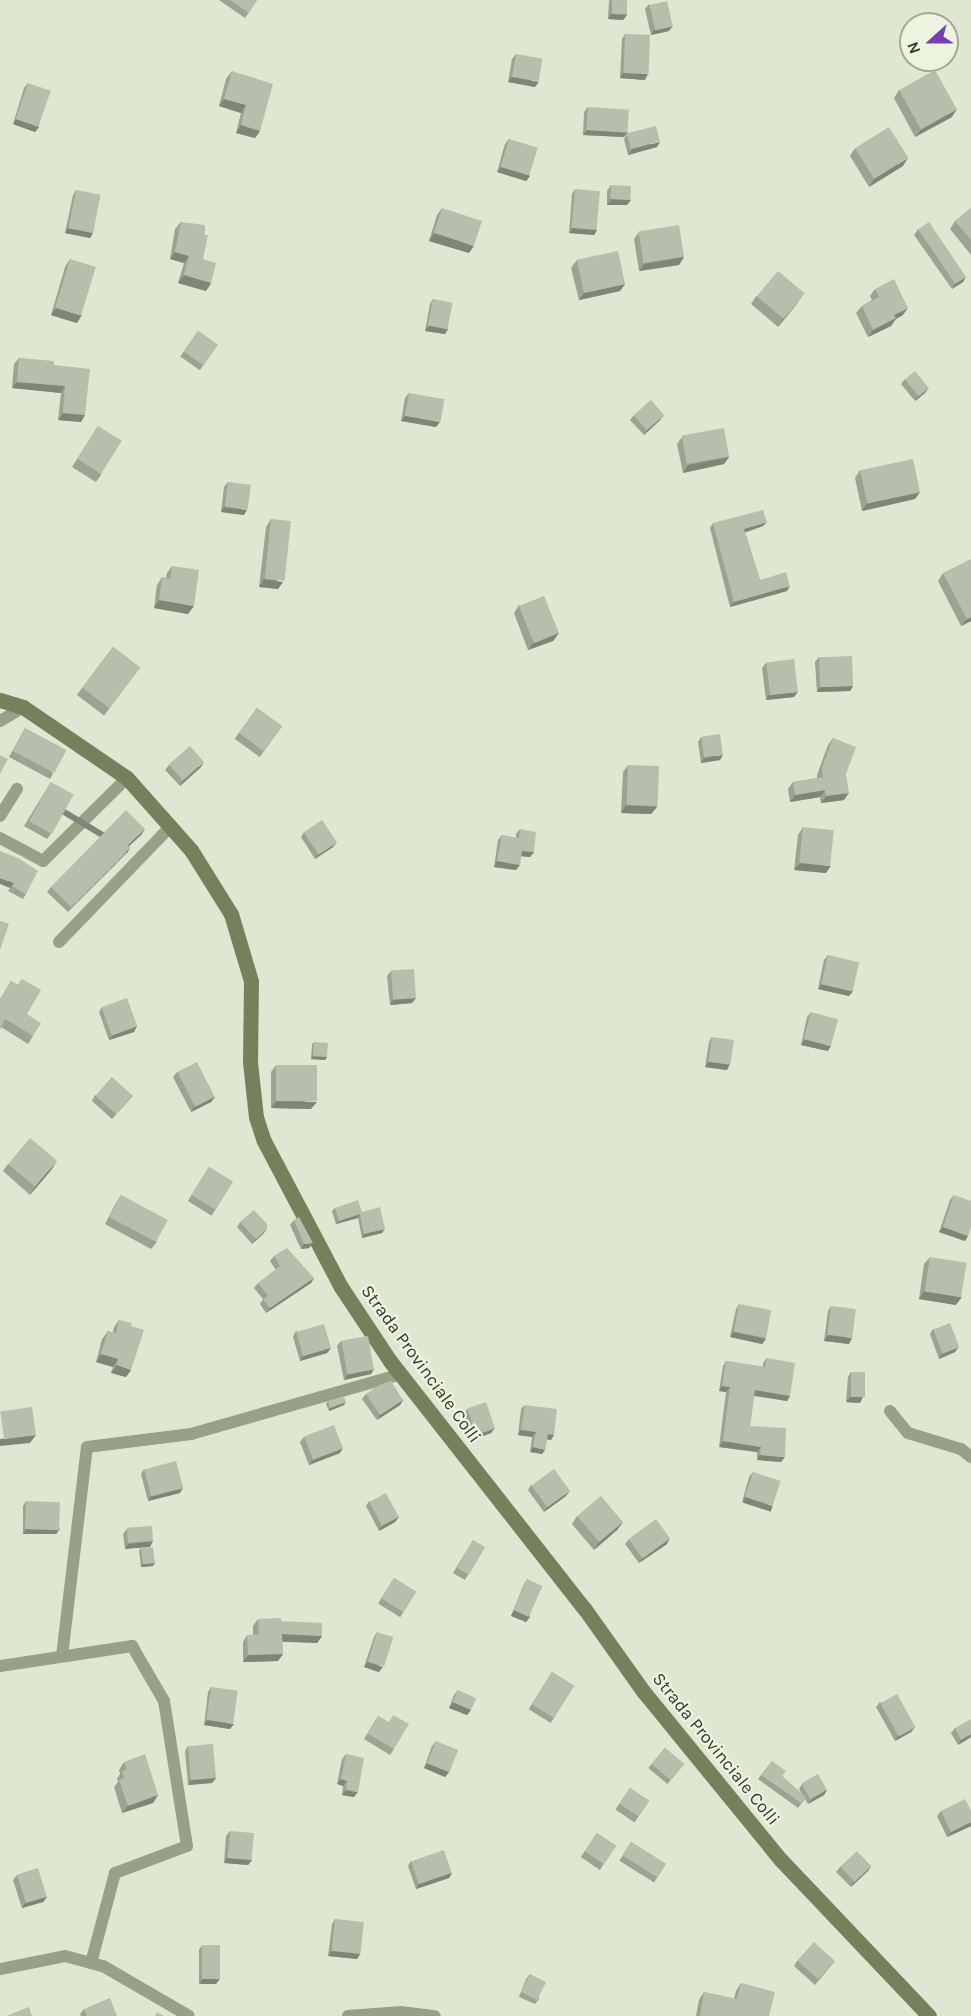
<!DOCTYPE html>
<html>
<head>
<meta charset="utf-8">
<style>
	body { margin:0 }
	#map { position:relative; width:971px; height:2016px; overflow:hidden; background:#dfe6d2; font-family:Karla,sans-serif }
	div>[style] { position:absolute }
	.street>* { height:12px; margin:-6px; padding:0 6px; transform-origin:6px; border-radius:6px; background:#98a187 }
	.secondary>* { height:15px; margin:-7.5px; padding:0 7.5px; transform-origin:7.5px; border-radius:7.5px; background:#75815b }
	.wall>* { inset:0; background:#9da393; transform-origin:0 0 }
	.shaded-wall>* { inset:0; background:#808578; transform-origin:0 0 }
	.building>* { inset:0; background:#b7beab; transform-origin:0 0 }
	span { translate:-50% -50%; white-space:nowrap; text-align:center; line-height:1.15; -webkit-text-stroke:4.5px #ecf3df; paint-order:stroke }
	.street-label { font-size:18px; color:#363831 }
	.north { position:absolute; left:899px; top:12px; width:60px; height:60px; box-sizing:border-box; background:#ecf3df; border:2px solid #a3a899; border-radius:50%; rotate:249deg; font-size:16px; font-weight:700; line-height:24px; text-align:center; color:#363831 }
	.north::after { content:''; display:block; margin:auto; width:21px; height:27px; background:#783eb5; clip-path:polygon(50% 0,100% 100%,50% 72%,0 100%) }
</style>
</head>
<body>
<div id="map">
	<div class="street">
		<div style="left:0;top:721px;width:27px;rotate:-31deg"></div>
		<div style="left:0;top:816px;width:32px;rotate:-58deg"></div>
		<div style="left:0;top:838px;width:49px;rotate:28.1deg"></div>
		<div style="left:43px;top:861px;width:118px;rotate:-44.7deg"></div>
		<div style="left:59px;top:942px;width:160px;rotate:-46deg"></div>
		<div style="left:890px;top:1411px;width:28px;rotate:51deg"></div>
		<div style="left:908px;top:1433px;width:55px;rotate:16.8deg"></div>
		<div style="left:961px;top:1449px;width:13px;rotate:39deg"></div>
		<div style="left:62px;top:1656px;width:210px;rotate:-83.2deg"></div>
		<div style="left:87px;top:1447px;width:105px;rotate:-7.1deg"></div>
		<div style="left:191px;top:1434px;width:218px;rotate:-15.9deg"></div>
		<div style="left:0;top:1666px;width:134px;rotate:-8.6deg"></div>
		<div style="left:132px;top:1646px;width:64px;rotate:59.8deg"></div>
		<div style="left:164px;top:1701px;width:147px;rotate:81deg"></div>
		<div style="left:187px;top:1846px;width:77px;rotate:159.4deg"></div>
		<div style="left:115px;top:1873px;width:93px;rotate:104.9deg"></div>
		<div style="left:0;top:1969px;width:66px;rotate:-11.3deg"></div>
		<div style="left:65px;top:1956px;width:39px;rotate:15deg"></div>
		<div style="left:103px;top:1966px;width:99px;rotate:30.2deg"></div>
		<div style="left:348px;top:2016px;width:53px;rotate:-4.3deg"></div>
		<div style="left:401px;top:2012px;width:34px;rotate:7deg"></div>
	</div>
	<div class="secondary">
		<div style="left:0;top:700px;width:24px;rotate:17deg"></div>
		<div style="left:23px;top:707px;width:126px;rotate:34.3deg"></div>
		<div style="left:127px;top:778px;width:96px;rotate:48.4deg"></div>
		<div style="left:191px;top:850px;width:75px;rotate:58deg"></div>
		<div style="left:231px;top:914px;width:70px;rotate:73.4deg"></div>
		<div style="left:251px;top:981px;width:81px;rotate:90.7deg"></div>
		<div style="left:250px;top:1062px;width:55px;rotate:83.8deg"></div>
		<div style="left:256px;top:1117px;width:25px;rotate:72deg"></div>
		<div style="left:264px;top:1141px;width:165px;rotate:62.2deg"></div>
		<div style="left:341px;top:1287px;width:89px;rotate:56.5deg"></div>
		<div style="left:390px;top:1361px;width:314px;rotate:51.9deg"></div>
		<div style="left:584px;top:1608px;width:102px;rotate:54.6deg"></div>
		<div style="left:643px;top:1691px;width:218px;rotate:50.8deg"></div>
		<div style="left:781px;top:1860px;width:215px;rotate:46.5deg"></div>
	</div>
	<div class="wall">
		<div style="clip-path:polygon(219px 0,257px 0,245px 18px)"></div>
		<div style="clip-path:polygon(609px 0,627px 0,627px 15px,623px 20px,608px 19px)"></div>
		<div style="clip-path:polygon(649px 4px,669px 31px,651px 35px,645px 9px)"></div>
		<div style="clip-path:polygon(625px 34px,645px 80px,620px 78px,622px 39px)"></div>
		<div style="clip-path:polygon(516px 54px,535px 87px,508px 82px,512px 59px)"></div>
		<div style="clip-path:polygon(232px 71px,260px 131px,255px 138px,236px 133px,241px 113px,219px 106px,226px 79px)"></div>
		<div style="clip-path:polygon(28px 83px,39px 127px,35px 132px,13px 124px,24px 88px)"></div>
		<div style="clip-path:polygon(899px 90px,952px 117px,915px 137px,894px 98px)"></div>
		<div style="clip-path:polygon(588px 107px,628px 132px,624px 137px,583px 135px,584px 112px)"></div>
		<div style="clip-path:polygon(627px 134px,657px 147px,628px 155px,624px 139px)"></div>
		<div style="clip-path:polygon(509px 139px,530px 176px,526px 181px,497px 172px,505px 144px)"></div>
		<div style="clip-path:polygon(855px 148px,903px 166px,869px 187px,850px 156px)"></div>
		<div style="clip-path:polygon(611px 185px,631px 200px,627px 205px,607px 205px,607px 191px)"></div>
		<div style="clip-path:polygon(575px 189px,597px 230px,594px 235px,569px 233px,572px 194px)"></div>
		<div style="clip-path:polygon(76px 190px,93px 233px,90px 238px,65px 233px,73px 195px)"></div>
		<div style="clip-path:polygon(442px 208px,469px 253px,429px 241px,437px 215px)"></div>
		<div style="clip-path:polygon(971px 208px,971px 255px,950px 229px,955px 221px)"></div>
		<div style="clip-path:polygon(181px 222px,203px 259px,211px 283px,206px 291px,178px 283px,184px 263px,170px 259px,175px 229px)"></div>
		<div style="clip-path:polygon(918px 229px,963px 282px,952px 289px,914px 235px)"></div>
		<div style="clip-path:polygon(639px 232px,684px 257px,679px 265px,639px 271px,634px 239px)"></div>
		<div style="clip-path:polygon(70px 259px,77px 323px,51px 315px,65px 267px)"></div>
		<div style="clip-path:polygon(577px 260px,625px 284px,620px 291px,579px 300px,571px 268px)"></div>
		<div style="clip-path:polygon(875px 289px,903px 315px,896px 319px,891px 326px,868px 337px,856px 313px,862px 306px,872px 300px,870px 296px)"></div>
		<div style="clip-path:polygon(756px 296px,799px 301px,778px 327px,751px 304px)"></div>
		<div style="clip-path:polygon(433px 299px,448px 329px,445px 334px,425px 331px,430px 304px)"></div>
		<div style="left:198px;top:331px;width:24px;height:31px;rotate:35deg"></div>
		<div style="clip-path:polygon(19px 358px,54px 365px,85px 415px,81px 422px,58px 420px,61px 393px,12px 388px,14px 364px)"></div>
		<div style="clip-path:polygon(905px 379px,925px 393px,915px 401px,901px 384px)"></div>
		<div style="clip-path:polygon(409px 393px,436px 427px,401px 421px,405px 398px)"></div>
		<div style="clip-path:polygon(634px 415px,660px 420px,644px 435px,630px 420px)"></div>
		<div style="clip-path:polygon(98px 426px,101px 475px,96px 482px,72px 467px)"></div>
		<div style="clip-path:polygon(682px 437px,729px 457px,724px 464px,683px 473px,677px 444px)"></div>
		<div style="clip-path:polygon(860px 470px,920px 492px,915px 499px,862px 511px,855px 478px)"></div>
		<div style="clip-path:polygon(228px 482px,244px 515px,221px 512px,224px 487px)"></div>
		<div style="clip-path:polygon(271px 519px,278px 589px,259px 587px,266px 527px)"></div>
		<div style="clip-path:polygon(713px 523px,763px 526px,745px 532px,760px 580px,787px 591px,730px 607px,710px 528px)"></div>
		<div style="clip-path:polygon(172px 566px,188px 614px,154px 608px,157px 585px,162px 577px,166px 578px,167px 573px)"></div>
		<div style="clip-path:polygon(943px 573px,971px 621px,961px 626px,938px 581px)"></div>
		<div style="clip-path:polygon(519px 605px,559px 633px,553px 641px,528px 650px,514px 613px)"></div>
		<div style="left:113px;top:647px;width:34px;height:60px;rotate:37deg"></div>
		<div style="clip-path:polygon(819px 657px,853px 686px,850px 691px,817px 692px,815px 662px)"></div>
		<div style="clip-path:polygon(766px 663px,794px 697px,766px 700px,762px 668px)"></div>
		<div style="left:257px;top:708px;width:31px;height:38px;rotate:36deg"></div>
		<div style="clip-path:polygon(25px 728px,53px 774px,50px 779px,9px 757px)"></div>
		<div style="clip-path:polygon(701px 737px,720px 760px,701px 763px,698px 742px)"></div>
		<div style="clip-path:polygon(833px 738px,846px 774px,844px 800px,821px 803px,820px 797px,790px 802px,788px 789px,793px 782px,817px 778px,817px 775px,828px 745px)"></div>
		<div style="clip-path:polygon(169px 765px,201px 767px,180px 786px,165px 770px)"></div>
		<div style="clip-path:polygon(628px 765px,657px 807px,651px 814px,621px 813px,623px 772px)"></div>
		<div style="clip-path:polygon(51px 782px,51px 834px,47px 839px,24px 826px)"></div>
		<div style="clip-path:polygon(803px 827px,826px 873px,794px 870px,798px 835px)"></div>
		<div style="clip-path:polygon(145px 829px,141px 835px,129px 846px,130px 848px,127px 853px,68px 912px,47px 892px,51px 887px)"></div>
		<div style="clip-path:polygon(520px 829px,534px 852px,530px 857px,521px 856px,516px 870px,494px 867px,498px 840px,502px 835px,516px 838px,516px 834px)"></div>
		<div style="clip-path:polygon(304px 832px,333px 847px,315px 859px,301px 837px)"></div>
		<div style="clip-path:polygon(0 851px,26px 894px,23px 899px,8px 891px,10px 888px)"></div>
		<div style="clip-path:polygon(828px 955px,853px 991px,849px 996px,818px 989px,824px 960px)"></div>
		<div style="clip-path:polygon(391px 971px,416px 998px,412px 1003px,390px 1005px,387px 976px)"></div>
		<div style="clip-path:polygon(22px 979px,27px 1014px,33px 1036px,28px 1044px,1px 1027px,0 1029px,0 999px,11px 981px,18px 985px)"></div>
		<div style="clip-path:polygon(102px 1007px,137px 1026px,134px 1032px,109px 1040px,99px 1012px)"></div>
		<div style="clip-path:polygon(811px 1012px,828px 1051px,801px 1045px,807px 1017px)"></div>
		<div style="clip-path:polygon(712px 1037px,727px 1070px,705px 1067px,709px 1042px)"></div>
		<div style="clip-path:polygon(314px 1042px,327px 1057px,325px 1060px,311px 1059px,312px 1044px)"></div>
		<div style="clip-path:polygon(276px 1065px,311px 1109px,271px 1108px,271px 1072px)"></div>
		<div style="clip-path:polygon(177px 1072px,215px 1097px,211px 1102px,191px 1112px,173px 1077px)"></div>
		<div style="clip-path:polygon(95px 1095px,133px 1096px,112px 1119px,92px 1101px)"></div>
		<div style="clip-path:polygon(8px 1164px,52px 1169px,30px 1195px,3px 1171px)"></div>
		<div style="left:209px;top:1167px;width:28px;height:40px;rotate:32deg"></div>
		<div style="clip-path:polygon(121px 1195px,157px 1242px,151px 1249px,105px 1224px,116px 1203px)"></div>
		<div style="clip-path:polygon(954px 1195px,968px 1236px,965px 1241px,939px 1232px,950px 1200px)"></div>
		<div style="clip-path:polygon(335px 1208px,362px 1212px,382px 1233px,362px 1238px,358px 1218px,336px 1224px,332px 1211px)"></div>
		<div style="clip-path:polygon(294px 1220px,309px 1248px,301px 1249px,290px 1225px)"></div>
		<div style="clip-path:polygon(240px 1222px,267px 1229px,263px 1234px,252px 1244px,237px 1227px)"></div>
		<div style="clip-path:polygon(274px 1256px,314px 1278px,311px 1283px,266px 1313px,260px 1304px,263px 1299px,254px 1288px,258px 1283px,276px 1270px,270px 1261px)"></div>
		<div style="clip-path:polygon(930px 1257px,956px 1305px,919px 1299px,924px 1264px)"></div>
		<div style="clip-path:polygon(739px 1304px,766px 1339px,762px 1344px,730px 1337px,736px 1309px)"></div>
		<div style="clip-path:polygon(831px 1306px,849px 1344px,824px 1341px,828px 1311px)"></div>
		<div style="clip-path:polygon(119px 1320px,131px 1326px,131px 1370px,126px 1377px,111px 1373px,113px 1367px,96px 1362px,102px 1339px,108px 1331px,113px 1333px,114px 1327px)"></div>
		<div style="clip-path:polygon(933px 1329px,955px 1352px,939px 1359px,930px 1334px)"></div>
		<div style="clip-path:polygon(296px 1331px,331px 1348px,327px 1353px,300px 1361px,293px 1337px)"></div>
		<div style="clip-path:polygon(341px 1341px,374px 1369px,371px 1374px,344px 1380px,337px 1346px)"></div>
		<div style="clip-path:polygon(767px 1358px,790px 1396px,787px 1401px,754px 1396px,750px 1426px,781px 1462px,757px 1460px,757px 1452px,719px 1447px,726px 1392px,719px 1391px,723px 1366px,726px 1361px,763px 1367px,763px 1363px)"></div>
		<div style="clip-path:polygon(851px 1372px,860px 1403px,846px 1402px,848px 1377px)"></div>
		<div style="clip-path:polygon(366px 1394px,403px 1400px,400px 1405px,377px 1420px,362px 1399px)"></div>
		<div style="clip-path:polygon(328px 1401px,344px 1405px,329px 1411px,326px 1404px)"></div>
		<div style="clip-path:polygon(525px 1405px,554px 1435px,551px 1440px,547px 1439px,545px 1450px,542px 1454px,530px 1452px,532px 1437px,518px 1435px,521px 1409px)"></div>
		<div style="clip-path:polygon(467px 1409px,495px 1428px,491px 1433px,472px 1440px,463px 1414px)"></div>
		<div style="clip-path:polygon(304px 1437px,340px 1453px,309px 1465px,300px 1442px)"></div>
		<div style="clip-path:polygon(144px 1469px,180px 1493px,148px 1501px,141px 1474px)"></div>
		<div style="clip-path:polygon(753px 1472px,770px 1511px,742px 1502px,749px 1477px)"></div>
		<div style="clip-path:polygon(531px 1485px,566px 1496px,544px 1512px,528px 1490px)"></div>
		<div style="clip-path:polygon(26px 1501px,60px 1529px,56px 1534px,23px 1534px,23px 1506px)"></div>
		<div style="clip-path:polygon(369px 1501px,399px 1517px,395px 1522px,379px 1531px,366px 1506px)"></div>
		<div style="clip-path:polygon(577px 1516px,623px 1522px,617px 1530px,594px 1550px,572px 1524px)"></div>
		<div style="clip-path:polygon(127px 1529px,153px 1541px,125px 1549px,123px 1534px)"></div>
		<div style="clip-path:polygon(629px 1539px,667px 1544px,639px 1563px,625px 1544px)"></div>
		<div style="clip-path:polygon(473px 1540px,468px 1575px,465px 1580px,453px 1573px)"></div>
		<div style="clip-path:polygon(141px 1548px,153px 1566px,141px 1567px,139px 1550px)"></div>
		<div style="left:394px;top:1578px;width:26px;height:30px;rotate:32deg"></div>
		<div style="clip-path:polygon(527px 1579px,530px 1617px,526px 1622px,511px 1616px,524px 1584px)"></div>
		<div style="clip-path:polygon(258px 1619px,281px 1621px,322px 1636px,317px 1643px,282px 1642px,283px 1654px,278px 1661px,243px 1662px,243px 1642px,247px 1635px,253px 1635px,253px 1626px)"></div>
		<div style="clip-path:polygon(377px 1632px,379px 1672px,364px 1667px,374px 1637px)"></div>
		<div style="left:552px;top:1672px;width:26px;height:44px;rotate:32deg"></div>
		<div style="clip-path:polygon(211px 1687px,230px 1729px,204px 1725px,208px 1692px)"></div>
		<div style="clip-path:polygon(458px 1690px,471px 1710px,467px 1715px,449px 1708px,454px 1695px)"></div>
		<div style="clip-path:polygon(880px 1702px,915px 1727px,911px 1732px,895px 1741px,876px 1707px)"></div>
		<div style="clip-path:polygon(378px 1716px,394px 1749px,390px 1755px,364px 1739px)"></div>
		<div style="clip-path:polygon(955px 1728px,971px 1737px,958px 1745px,951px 1733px)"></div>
		<div style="clip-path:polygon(436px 1741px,449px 1772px,445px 1777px,424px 1768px,432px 1746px)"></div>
		<div style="clip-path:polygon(188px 1746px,216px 1778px,212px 1783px,188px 1785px,185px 1751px)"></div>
		<div style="left:665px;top:1748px;width:25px;height:26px;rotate:40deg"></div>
		<div style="clip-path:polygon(346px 1754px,354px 1797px,342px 1795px,343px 1786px,337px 1784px,342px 1759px)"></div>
		<div style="clip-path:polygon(772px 1761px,782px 1776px,802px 1794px,799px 1789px,802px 1784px,827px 1790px,824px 1795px,808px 1804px,805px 1799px,798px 1808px,758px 1779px)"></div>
		<div style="clip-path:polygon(124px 1762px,158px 1795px,153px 1803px,122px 1813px,114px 1787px,118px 1782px,117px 1779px,120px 1774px,119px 1770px)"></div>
		<div style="left:630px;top:1788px;width:23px;height:26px;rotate:34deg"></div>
		<div style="clip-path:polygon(941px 1811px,971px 1811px,971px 1826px,947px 1837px,937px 1816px)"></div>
		<div style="clip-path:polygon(230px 1831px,252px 1860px,248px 1865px,224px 1863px,226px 1836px)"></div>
		<div style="left:597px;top:1833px;width:23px;height:29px;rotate:34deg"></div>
		<div style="left:631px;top:1842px;width:41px;height:22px;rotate:32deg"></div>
		<div style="clip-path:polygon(411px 1861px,452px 1873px,449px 1878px,416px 1889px,408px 1866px)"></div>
		<div style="clip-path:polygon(871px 1866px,868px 1871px,851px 1887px,836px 1872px,840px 1867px)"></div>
		<div style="clip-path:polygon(17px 1875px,47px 1897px,43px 1902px,22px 1908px,13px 1880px)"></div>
		<div style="clip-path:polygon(335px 1919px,360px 1954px,357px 1959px,328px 1956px,332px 1924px)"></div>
		<div style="clip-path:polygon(202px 1945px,216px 1984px,199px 1984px,199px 1950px)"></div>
		<div style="clip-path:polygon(797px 1961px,835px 1961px,815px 1985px,794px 1966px)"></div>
		<div style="clip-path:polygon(530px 1974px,539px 1999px,535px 2004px,519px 1997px,526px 1979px)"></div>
		<div style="clip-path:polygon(741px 1983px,769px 2016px,696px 2016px,699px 2000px,704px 1992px,734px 1999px,736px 1991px)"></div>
		<div style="clip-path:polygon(84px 2009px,117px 2016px,81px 2016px,80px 2014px)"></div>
	</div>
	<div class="shaded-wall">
		<div style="clip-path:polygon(611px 14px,627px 15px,623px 20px,608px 19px)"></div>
		<div style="clip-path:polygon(673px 26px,669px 31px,651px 35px,654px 30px)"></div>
		<div style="clip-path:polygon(623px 73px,648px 74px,645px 80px,620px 78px)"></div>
		<div style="clip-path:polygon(512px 77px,539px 82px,535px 87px,508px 82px)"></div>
		<div style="clip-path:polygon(224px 99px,246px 105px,241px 113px,219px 106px)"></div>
		<div style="clip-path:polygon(957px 109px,952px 117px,915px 137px,921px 130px)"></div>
		<div style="clip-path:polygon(16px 119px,39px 127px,35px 132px,13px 124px)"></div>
		<div style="clip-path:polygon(241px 125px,260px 131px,255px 138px,236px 133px)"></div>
		<div style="clip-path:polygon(587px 130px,628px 132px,624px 137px,583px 135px)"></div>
		<div style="clip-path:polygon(660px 142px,657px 147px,628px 155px,632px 149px)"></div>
		<div style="clip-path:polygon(908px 158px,903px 166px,869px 187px,874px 179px)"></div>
		<div style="clip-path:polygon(501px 167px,530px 176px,526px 181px,497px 172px)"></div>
		<div style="clip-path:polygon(611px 199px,631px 200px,627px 205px,607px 205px)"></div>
		<div style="clip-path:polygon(68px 228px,93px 233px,90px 238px,65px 233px)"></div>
		<div style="clip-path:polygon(573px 228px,597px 230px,594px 235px,569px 233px)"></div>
		<div style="clip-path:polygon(434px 233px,474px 246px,469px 253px,429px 241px)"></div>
		<div style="clip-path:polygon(175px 252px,189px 256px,184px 263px,170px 259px)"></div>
		<div style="clip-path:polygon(684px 257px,679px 265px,639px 271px,644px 264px)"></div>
		<div style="clip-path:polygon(184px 275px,211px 283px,206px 291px,178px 283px)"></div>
		<div style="clip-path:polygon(966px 277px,963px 282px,952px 289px,955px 284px)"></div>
		<div style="clip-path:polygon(625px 284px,620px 291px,579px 300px,584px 293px)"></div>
		<div style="clip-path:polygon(805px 294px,799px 301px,778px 327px,783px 319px)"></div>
		<div style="clip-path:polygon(56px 308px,82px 315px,77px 323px,51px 315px)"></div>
		<div style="clip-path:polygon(908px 308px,903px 315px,896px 319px,891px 326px,868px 337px,873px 330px,894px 315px)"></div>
		<div style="clip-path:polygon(429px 326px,448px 329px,445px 334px,425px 331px)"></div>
		<div style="clip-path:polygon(17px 382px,65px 386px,61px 393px,12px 388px)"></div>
		<div style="clip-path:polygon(929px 388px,925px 393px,915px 401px,918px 396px)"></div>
		<div style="clip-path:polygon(63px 413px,85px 415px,81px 422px,58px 420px)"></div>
		<div style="clip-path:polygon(664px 415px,660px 420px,644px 435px,647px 430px)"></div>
		<div style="clip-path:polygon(405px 416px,440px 422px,436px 427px,401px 421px)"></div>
		<div style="clip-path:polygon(729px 457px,724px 464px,683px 473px,688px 465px)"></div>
		<div style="clip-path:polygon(920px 492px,915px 499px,862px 511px,867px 503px)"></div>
		<div style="clip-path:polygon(224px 507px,247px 510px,244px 515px,221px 512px)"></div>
		<div style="clip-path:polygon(767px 522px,763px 526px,741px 534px,744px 529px)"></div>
		<div style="clip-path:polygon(264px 579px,283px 582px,278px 589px,259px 587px)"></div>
		<div style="clip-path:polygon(790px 586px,787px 591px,730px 607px,734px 602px)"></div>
		<div style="clip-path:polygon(159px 600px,194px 606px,188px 614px,154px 608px)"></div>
		<div style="clip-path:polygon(971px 617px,971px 621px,961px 626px,967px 619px)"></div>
		<div style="clip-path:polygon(559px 633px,553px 641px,528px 650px,534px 642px)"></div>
		<div style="clip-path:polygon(853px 686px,850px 691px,817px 692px,820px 687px)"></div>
		<div style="clip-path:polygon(798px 692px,794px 697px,766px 700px,769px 695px)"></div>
		<div style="clip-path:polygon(723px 755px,720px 760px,701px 763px,704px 758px)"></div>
		<div style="clip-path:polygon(204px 762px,201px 767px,180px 786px,183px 781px)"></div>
		<div style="clip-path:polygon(825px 790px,820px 797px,790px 802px,795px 795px)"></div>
		<div style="clip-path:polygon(849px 793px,844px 800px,821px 803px,826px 796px)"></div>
		<div style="clip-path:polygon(626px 805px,657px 807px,651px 814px,621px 813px)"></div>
		<div style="clip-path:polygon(145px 829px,141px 835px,125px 850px,128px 845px)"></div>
		<div style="clip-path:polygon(337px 842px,333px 847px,315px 859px,318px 854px)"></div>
		<div style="left:130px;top:848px;width:6px;height:83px;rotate:121deg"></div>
		<div style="clip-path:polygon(522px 851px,534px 852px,530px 857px,519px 856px)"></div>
		<div style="clip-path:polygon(497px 861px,520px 865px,516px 870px,494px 867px)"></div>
		<div style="clip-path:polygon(800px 863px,831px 866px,826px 873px,794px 870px)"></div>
		<div style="clip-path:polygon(0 878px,14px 883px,10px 888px,0 884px)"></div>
		<div style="clip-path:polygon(822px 984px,853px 991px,849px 996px,818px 989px)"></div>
		<div style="clip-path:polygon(416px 998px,412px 1003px,390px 1005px,393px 1000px)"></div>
		<div style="clip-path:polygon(137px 1026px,134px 1032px,109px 1040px,113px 1035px)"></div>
		<div style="clip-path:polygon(805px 1039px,831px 1046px,828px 1051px,801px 1045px)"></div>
		<div style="clip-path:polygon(313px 1056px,327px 1057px,325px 1060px,311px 1059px)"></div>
		<div style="clip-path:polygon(709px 1062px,730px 1064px,727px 1070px,705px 1067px)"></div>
		<div style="clip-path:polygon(215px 1097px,211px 1102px,191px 1112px,194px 1107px)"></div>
		<div style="clip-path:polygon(276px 1101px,317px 1102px,311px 1109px,271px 1108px)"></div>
		<div style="clip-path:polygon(57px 1161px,52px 1169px,30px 1195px,35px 1187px)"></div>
		<div style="clip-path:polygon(360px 1214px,358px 1218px,336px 1224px,339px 1221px)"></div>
		<div style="clip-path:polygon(943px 1227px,968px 1236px,965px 1241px,939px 1232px)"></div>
		<div style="clip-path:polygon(267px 1229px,263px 1234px,252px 1244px,256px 1239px)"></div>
		<div style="clip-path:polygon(385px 1229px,382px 1233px,362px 1238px,364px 1234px)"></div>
		<div style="clip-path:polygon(313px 1243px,309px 1248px,301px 1249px,304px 1244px)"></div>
		<div style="clip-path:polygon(314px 1278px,311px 1283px,266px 1313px,270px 1308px)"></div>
		<div style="clip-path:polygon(924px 1291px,962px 1297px,956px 1305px,919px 1299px)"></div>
		<div style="clip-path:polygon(734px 1332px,766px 1339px,762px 1344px,730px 1337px)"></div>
		<div style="clip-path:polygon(828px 1335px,852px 1338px,849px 1344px,824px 1341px)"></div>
		<div style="clip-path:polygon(959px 1347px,955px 1352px,939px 1359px,942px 1353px)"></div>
		<div style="clip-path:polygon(331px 1348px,327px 1353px,300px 1361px,303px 1356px)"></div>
		<div style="clip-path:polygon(101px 1354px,118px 1359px,113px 1367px,96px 1362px)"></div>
		<div style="clip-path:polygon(117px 1365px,131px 1370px,126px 1377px,111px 1373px)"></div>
		<div style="clip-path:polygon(374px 1369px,371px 1374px,344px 1380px,347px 1375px)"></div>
		<div style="clip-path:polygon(722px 1386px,730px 1387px,726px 1392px,719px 1391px)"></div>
		<div style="clip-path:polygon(755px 1390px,790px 1396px,787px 1401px,751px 1395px)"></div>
		<div style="clip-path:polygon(850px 1397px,863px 1397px,860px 1403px,846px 1402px)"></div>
		<div style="clip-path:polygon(403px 1400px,400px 1405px,377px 1420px,380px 1415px)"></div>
		<div style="clip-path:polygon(346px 1402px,344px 1405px,329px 1411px,330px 1408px)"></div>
		<div style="clip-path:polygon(495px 1428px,491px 1433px,472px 1440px,476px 1434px)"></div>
		<div style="clip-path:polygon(521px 1430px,536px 1432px,532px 1437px,518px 1435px)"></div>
		<div style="clip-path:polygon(548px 1434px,554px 1435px,551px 1440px,545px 1439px)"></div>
		<div style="clip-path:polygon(36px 1435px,30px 1443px,0 1446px,0 1439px)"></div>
		<div style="clip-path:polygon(723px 1441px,761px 1447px,757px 1452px,719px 1447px)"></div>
		<div style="clip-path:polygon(533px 1447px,545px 1450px,542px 1454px,530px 1452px)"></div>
		<div style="clip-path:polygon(343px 1448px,340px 1453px,309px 1465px,313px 1460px)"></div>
		<div style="clip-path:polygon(760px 1455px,785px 1457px,781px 1462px,757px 1460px)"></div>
		<div style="clip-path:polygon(183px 1488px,180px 1493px,148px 1501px,151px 1496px)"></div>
		<div style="clip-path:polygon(570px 1491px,566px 1496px,544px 1512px,547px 1507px)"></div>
		<div style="left:745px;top:1497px;width:29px;height:6px;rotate:18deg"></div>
		<div style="clip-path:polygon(399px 1517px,395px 1522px,379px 1531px,382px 1526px)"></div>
		<div style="clip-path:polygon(623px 1522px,617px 1530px,594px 1550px,599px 1542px)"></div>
		<div style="clip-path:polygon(26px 1529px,60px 1529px,56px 1534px,23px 1534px)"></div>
		<div style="clip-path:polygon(670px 1538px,667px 1544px,639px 1563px,643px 1558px)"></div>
		<div style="clip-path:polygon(153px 1541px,150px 1547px,125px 1549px,128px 1544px)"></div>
		<div style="clip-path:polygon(155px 1563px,153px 1566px,141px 1567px,142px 1564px)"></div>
		<div style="clip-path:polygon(514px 1610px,530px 1617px,526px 1622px,511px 1616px)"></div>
		<div style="clip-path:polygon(282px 1634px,322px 1636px,317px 1643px,277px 1641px)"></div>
		<div style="clip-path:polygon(283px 1654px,278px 1661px,243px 1662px,248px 1655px)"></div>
		<div style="clip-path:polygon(368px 1662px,383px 1667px,379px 1672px,364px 1667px)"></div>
		<div style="clip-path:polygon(453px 1702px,471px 1710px,467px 1715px,449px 1708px)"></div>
		<div style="clip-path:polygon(207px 1720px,234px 1724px,230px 1729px,204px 1725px)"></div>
		<div style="clip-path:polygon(915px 1727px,911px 1732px,895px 1741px,898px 1736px)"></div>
		<div style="clip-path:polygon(971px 1734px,971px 1737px,958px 1745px,961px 1740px)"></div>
		<div style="clip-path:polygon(427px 1763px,449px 1772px,445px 1777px,424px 1768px)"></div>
		<div style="clip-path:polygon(216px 1778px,212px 1783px,188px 1785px,191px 1780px)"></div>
		<div style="clip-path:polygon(341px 1779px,347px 1781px,343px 1786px,337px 1784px)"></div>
		<div style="clip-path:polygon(346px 1790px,358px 1792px,354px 1797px,342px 1795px)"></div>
		<div style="clip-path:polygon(827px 1790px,824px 1795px,808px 1804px,812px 1799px)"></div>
		<div style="clip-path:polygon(158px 1795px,153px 1803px,122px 1813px,128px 1806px)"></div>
		<div style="clip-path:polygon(971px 1822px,971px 1826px,947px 1837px,951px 1832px)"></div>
		<div style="clip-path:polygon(227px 1858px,252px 1860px,248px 1865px,224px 1863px)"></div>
		<div style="clip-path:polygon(871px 1866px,868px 1871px,851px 1887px,854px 1882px)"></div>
		<div style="clip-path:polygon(452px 1873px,449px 1878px,416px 1889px,419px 1884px)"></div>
		<div style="clip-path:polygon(47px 1897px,43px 1902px,22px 1908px,25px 1903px)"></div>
		<div style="clip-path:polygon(331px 1951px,360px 1954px,357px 1959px,328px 1956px)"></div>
		<div style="clip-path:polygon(203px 1979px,220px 1979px,216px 1984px,199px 1984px)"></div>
	</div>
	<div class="building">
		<div style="clip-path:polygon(230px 0,257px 0,249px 13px)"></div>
		<div style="left:612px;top:0;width:15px;height:14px"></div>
		<div style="left:667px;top:1px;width:26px;height:18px;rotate:77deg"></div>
		<div style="left:625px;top:34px;width:25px;height:39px;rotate:2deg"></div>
		<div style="left:516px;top:54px;width:27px;height:23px;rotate:10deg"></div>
		<div style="left:935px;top:70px;width:45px;height:41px;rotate:61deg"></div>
		<div style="clip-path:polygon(232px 71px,273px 84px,260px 131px,241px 125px,246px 105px,224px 99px)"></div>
		<div style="left:28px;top:83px;width:24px;height:38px;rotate:19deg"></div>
		<div style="left:588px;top:107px;width:41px;height:23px;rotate:4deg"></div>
		<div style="left:656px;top:126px;width:16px;height:30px;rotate:76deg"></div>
		<div style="left:889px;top:127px;width:36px;height:40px;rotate:58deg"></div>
		<div style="left:509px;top:139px;width:30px;height:29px;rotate:17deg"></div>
		<div style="left:611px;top:185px;width:20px;height:14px;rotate:3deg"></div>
		<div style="left:575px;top:189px;width:25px;height:39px;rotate:5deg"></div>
		<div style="left:76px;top:190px;width:25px;height:39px;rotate:11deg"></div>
		<div style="left:442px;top:208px;width:42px;height:26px;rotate:18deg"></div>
		<div style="clip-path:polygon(971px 208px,971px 240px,955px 221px)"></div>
		<div style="clip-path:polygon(181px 222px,205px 225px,205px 235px,208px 235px,203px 259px,216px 263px,211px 283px,184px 275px,189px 256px,175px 252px)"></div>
		<div style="left:929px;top:222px;width:66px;height:13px;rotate:56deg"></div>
		<div style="left:679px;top:225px;width:32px;height:41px;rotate:81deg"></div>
		<div style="left:618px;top:251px;width:34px;height:42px;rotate:78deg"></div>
		<div style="left:70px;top:259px;width:27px;height:51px;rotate:17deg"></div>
		<div style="left:778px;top:271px;width:35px;height:33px;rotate:40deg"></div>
		<div style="clip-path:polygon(894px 279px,908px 308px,894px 315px,896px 318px,873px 330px,862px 306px,879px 297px,875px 289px)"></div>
		<div style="left:433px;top:299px;width:20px;height:27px;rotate:11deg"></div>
		<div style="left:198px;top:331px;width:24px;height:25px;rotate:35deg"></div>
		<div style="clip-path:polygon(19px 358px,54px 361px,54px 365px,90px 369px,85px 415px,63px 413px,65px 386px,17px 382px)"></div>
		<div style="left:915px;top:371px;width:22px;height:13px;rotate:51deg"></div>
		<div style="left:409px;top:393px;width:36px;height:23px;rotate:10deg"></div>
		<div style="left:651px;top:400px;width:20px;height:23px;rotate:49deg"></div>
		<div style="left:98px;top:426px;width:28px;height:39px;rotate:32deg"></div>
		<div style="left:724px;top:428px;width:29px;height:43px;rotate:80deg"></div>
		<div style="left:913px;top:459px;width:34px;height:54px;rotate:78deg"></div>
		<div style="left:228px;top:482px;width:23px;height:25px;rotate:7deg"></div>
		<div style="clip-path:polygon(763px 510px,767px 522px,744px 529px,760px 580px,786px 572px,790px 586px,734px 602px,713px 523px)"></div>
		<div style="left:271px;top:519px;width:20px;height:60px;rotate:6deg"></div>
		<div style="clip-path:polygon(971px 559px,971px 617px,967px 619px,943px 573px)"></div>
		<div style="clip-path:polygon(172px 566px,199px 570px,194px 606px,159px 600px,162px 577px,170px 579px)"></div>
		<div style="left:544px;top:596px;width:40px;height:27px;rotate:68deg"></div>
		<div style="left:113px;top:647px;width:34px;height:51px;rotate:37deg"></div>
		<div style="left:852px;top:656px;width:30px;height:33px;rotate:88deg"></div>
		<div style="left:794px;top:659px;width:33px;height:28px;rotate:83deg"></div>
		<div style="left:257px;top:708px;width:31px;height:31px;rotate:36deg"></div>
		<div style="left:25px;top:728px;width:47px;height:26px;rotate:28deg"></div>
		<div style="left:720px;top:734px;width:21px;height:19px;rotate:82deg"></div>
		<div style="clip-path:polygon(833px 738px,856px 747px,846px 774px,849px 793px,826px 796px,825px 790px,795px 795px,793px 782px,823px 777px,822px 768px)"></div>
		<div style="left:190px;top:746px;width:21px;height:28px;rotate:49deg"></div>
		<div style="clip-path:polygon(0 755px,8px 759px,0 774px)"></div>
		<div style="left:628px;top:765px;width:31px;height:40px;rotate:2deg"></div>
		<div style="left:51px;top:782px;width:26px;height:45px;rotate:29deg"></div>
		<div style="clip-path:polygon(126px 810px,145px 829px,128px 845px,130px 848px,71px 907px,51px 887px)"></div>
		<div style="left:322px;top:820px;width:27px;height:22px;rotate:56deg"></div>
		<div style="left:803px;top:827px;width:31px;height:36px;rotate:6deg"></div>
		<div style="clip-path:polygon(520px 829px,536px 832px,534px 852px,522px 851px,520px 865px,497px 861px,502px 835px,519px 838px)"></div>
		<div style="clip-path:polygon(0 851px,18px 858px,38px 871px,26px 894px,12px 886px,14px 883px,0 878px)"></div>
		<div style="clip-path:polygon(0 921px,9px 924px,0 950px)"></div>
		<div style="left:828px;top:955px;width:32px;height:30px;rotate:13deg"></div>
		<div style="left:414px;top:969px;width:29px;height:23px;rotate:86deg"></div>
		<div style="clip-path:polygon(22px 979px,41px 990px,27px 1014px,41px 1023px,33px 1036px,5px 1019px,0 1029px,0 1000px,11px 981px,18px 985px)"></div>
		<div style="left:127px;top:998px;width:30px;height:27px;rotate:70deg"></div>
		<div style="left:811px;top:1012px;width:28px;height:28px;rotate:15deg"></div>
		<div style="left:712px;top:1037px;width:22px;height:25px;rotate:8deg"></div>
		<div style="left:314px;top:1042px;width:14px;height:14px;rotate:4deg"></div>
		<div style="left:197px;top:1062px;width:39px;height:22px;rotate:63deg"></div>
		<div style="left:276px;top:1065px;width:41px;height:36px"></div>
		<div style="left:112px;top:1077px;width:28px;height:25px;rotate:42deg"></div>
		<div style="left:30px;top:1138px;width:35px;height:34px;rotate:40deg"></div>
		<div style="left:209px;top:1167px;width:28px;height:33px;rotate:32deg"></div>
		<div style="left:121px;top:1195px;width:53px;height:25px;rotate:28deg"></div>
		<div style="clip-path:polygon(954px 1195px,971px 1201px,971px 1227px,968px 1236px,943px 1227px)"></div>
		<div style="clip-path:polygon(358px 1200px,362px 1212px,380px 1207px,385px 1229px,364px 1234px,360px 1214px,339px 1221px,335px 1208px)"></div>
		<div style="clip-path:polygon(254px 1210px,267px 1224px,267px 1229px,256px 1239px,240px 1222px)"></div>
		<div style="clip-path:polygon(299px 1217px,313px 1243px,304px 1244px,294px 1220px)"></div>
		<div style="clip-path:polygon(287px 1248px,314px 1278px,270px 1308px,263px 1299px,268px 1296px,258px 1283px,280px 1266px,274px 1256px)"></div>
		<div style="left:930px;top:1257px;width:37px;height:35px;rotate:9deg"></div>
		<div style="left:739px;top:1304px;width:33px;height:28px;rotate:11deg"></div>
		<div style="left:831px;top:1306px;width:25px;height:29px;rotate:7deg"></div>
		<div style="clip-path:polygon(119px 1320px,132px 1323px,131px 1326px,144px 1330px,131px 1370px,117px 1365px,118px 1359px,101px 1354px,108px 1331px,116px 1333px)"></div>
		<div style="left:950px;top:1323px;width:26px;height:18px;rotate:69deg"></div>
		<div style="left:324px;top:1324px;width:25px;height:29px;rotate:74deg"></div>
		<div style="left:368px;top:1336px;width:34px;height:27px;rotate:80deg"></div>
		<div style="clip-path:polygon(767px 1358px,795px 1363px,790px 1396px,755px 1390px,750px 1426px,786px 1428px,785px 1457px,760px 1455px,761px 1447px,723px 1441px,730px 1387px,722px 1386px,726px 1361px,765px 1367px)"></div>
		<div style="left:851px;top:1372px;width:14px;height:25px"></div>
		<div style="clip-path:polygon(391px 1381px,403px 1400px,380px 1415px,366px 1394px,379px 1385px)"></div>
		<div style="clip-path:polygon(344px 1397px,346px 1402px,330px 1408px,328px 1401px)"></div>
		<div style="left:486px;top:1402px;width:28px;height:20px;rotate:71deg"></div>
		<div style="clip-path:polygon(525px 1405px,557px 1409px,554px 1435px,548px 1434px,545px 1450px,533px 1447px,536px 1432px,521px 1430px)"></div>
		<div style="left:32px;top:1407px;width:28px;height:32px;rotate:82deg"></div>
		<div style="left:334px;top:1425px;width:25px;height:32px;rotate:69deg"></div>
		<div style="left:176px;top:1461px;width:28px;height:33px;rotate:75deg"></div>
		<div style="left:554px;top:1469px;width:27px;height:28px;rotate:54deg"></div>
		<div style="left:753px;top:1472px;width:29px;height:26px;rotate:18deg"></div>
		<div style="left:386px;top:1493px;width:27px;height:19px;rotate:62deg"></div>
		<div style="left:601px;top:1496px;width:34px;height:31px;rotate:50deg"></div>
		<div style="left:26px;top:1501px;width:34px;height:28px;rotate:2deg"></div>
		<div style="left:656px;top:1519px;width:24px;height:34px;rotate:54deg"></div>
		<div style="left:152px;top:1526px;width:15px;height:25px;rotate:86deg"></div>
		<div style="left:473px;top:1540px;width:14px;height:32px;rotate:30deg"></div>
		<div style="left:153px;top:1547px;width:16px;height:12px;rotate:83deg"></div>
		<div style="left:394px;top:1578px;width:26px;height:24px;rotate:32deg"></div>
		<div style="left:527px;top:1579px;width:17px;height:34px;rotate:24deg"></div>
		<div style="clip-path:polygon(281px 1618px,281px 1621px,322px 1623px,322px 1636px,282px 1634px,283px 1654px,248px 1655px,247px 1635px,259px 1634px,258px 1619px)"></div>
		<div style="left:377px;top:1632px;width:17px;height:31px;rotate:17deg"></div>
		<div style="left:552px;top:1672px;width:26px;height:38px;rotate:32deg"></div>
		<div style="left:211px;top:1687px;width:27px;height:33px;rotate:8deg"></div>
		<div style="left:458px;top:1690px;width:20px;height:13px;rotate:24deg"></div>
		<div style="left:897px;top:1694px;width:38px;height:19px;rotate:61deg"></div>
		<div style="clip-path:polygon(393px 1715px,409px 1724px,394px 1749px,368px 1734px,378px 1716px,389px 1722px)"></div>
		<div style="clip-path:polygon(971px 1719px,971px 1734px,961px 1740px,955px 1728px)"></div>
		<div style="left:436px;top:1741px;width:24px;height:24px;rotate:22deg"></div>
		<div style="left:213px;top:1744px;width:34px;height:25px;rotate:85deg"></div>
		<div style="left:665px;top:1748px;width:25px;height:21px;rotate:40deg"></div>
		<div style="clip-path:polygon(145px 1754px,158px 1795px,128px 1806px,119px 1780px,124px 1778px,122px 1771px,127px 1769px,124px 1762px)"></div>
		<div style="clip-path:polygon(346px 1754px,364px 1758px,358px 1792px,346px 1790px,347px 1781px,341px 1779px)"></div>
		<div style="clip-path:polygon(772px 1761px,786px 1771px,782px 1776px,806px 1797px,801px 1803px,761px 1775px)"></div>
		<div style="left:818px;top:1774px;width:18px;height:19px;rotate:61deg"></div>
		<div style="left:630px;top:1788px;width:23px;height:19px;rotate:34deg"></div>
		<div style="clip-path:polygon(965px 1799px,971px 1811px,971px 1822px,951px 1832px,941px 1811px)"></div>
		<div style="left:230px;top:1831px;width:24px;height:27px;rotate:5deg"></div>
		<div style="left:597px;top:1833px;width:23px;height:22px;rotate:34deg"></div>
		<div style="left:631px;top:1842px;width:41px;height:16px;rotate:32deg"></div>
		<div style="left:444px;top:1850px;width:24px;height:35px;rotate:71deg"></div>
		<div style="left:857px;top:1851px;width:21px;height:23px;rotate:47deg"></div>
		<div style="left:38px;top:1868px;width:30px;height:22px;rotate:73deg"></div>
		<div style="left:335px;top:1919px;width:29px;height:32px;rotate:6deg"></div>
		<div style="left:814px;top:1942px;width:28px;height:25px;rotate:42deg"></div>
		<div style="left:202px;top:1945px;width:18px;height:34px"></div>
		<div style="left:530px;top:1974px;width:18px;height:20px;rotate:27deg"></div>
		<div style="clip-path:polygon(741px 1983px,775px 1992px,769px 2016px,700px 2016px,704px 1992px,737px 1999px)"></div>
		<div style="clip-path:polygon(110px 1998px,117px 2016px,87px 2016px,84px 2009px)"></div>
		<div style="clip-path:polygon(29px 2007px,32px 2016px,6px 2016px)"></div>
		<div style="clip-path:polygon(157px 2012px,164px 2016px,155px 2016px)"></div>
	</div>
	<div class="street-label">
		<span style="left:421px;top:1364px;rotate:54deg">Strada Provinciale Colli</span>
		<span style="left:716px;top:1749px;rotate:51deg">Strada Provinciale Colli</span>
	</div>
	<div class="north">N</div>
</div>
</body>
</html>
